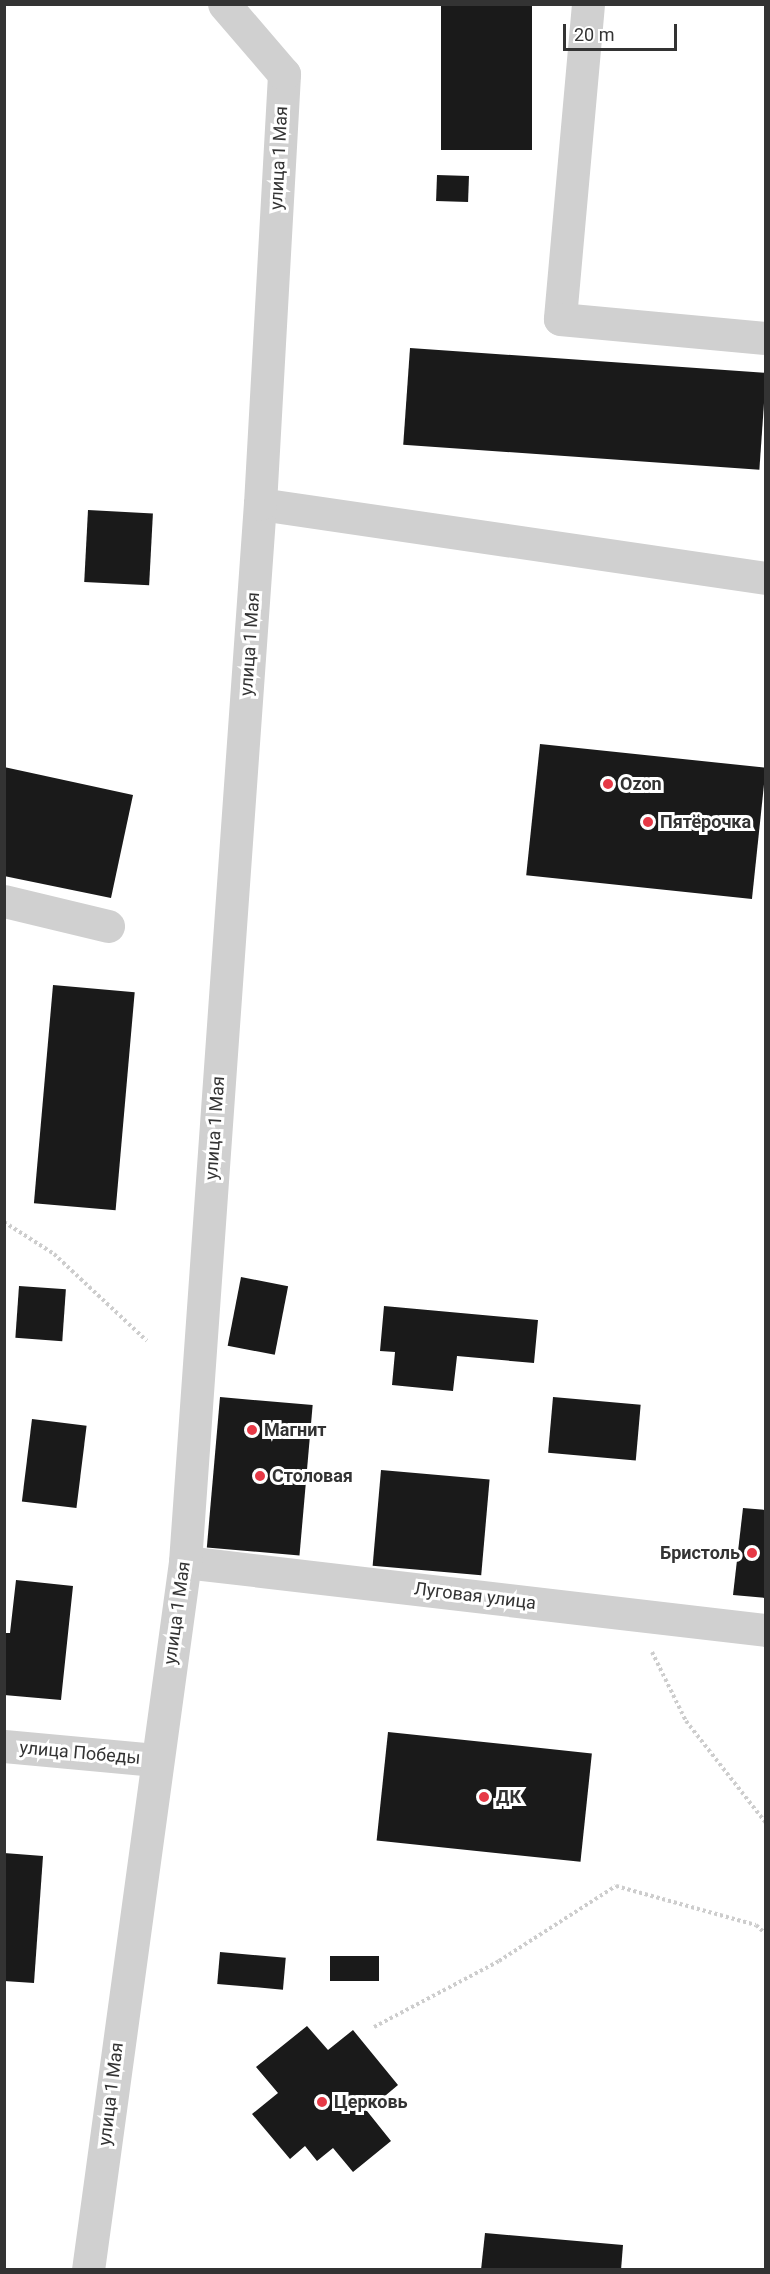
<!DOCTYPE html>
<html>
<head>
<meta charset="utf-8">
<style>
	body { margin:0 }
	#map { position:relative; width:770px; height:2274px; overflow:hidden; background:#fff; font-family:Roboto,sans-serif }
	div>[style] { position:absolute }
	.building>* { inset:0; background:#1a1a1a; transform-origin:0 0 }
	.path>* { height:4px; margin-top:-2px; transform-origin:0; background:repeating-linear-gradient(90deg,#cdcdcd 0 3px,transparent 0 6px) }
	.minor>* { height:33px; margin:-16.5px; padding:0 16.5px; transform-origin:16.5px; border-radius:16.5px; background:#d0d0d0 }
	.dots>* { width:16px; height:16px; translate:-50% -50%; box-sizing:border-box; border:3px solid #fff; border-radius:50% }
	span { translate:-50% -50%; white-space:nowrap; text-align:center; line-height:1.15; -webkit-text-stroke:6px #fff; paint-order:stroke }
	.street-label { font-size:18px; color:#333 }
	.poi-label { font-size:18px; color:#333; font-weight:700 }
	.left { translate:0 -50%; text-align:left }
	.right { translate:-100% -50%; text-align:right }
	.frame { position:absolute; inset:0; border:6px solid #333; pointer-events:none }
	.scale { position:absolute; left:563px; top:24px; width:114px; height:27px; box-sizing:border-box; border:3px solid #333; border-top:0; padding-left:8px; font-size:18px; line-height:21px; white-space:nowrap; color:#333; -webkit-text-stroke:4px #fff; paint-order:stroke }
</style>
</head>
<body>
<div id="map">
	<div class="building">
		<div style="left:441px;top:4px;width:91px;height:146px"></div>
		<div style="left:437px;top:175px;width:32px;height:26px;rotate:2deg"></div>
		<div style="left:410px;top:348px;width:357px;height:97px;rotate:4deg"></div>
		<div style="left:88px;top:510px;width:65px;height:72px;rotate:3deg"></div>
		<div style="left:540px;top:744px;width:227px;height:132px;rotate:6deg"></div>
		<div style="clip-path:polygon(4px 767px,133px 795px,111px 898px,4px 876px)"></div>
		<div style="left:53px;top:985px;width:82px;height:219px;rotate:5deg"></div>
		<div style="left:241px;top:1277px;width:48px;height:70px;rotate:11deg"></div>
		<div style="left:19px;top:1286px;width:47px;height:52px;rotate:4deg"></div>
		<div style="clip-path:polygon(384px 1306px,538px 1320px,534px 1363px,457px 1356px,453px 1391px,392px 1385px,395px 1352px,380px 1351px)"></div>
		<div style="left:220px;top:1397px;width:93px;height:151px;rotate:5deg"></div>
		<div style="left:553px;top:1397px;width:88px;height:56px;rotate:5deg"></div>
		<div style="left:32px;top:1419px;width:55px;height:83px;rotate:7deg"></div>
		<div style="left:381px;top:1470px;width:109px;height:96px;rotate:5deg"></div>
		<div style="clip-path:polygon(743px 1508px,766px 1510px,766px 1598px,733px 1595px)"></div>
		<div style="clip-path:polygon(16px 1580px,73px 1586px,61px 1700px,4px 1695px,4px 1633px,10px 1633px)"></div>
		<div style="left:388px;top:1732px;width:205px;height:109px;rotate:6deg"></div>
		<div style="clip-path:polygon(4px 1853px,43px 1856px,34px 1983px,4px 1981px)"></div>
		<div style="left:220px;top:1952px;width:66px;height:32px;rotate:5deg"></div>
		<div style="left:330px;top:1956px;width:49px;height:25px"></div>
		<div style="clip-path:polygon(307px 2026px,328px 2050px,353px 2030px,398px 2085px,367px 2111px,391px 2141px,353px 2172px,333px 2148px,317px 2161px,305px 2146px,290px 2159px,252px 2114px,278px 2093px,256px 2067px)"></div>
		<div style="clip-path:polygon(485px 2233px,623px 2245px,621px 2270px,481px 2270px)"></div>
	</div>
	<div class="path">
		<div style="left:4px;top:1222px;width:59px;rotate:32.6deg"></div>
		<div style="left:54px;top:1254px;width:127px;rotate:43.1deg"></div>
		<div style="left:652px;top:1652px;width:77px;rotate:63.8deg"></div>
		<div style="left:686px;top:1721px;width:130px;rotate:51.9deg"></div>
		<div style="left:374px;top:2027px;width:141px;rotate:-27.8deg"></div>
		<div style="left:499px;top:1961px;width:139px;rotate:-32.7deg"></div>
		<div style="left:616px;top:1886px;width:145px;rotate:15.6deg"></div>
		<div style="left:756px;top:1925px;width:13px;rotate:42deg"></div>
	</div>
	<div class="minor">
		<div style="left:588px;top:4px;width:316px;rotate:95.1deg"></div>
		<div style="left:560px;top:319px;width:207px;rotate:5.3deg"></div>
		<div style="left:260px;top:504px;width:511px;rotate:8.32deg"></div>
		<div style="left:4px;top:901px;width:107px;rotate:13.5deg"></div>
		<div style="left:185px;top:1562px;width:585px;rotate:6.68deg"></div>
		<div style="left:4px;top:1746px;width:152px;rotate:5.3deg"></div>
		<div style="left:88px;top:2270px;width:715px;rotate:-82.2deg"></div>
		<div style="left:185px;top:1562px;width:1061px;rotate:-85.95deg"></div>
		<div style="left:260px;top:504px;width:431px;rotate:-86.8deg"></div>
		<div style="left:284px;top:74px;width:92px;rotate:-130.6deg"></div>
	</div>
	<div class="dots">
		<div style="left:608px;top:784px;background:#e63946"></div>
		<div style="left:648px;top:822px;background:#e63946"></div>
		<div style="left:252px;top:1430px;background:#e63946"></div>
		<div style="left:260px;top:1476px;background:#e63946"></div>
		<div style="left:752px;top:1553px;background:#e63946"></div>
		<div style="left:484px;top:1797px;background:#e63946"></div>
		<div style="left:322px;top:2102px;background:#e63946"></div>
	</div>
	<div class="street-label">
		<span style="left:279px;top:158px;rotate:-87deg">улица 1 Мая</span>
		<span style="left:250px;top:644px;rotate:-86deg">улица 1 Мая</span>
		<span style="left:215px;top:1128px;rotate:-86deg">улица 1 Мая</span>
		<span style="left:475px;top:1596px;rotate:7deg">Луговая улица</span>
		<span style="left:177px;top:1613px;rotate:-82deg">улица 1 Мая</span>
		<span style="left:80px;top:1753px;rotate:5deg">улица Победы</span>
		<span style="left:111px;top:2094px;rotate:-83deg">улица 1 Мая</span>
	</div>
	<div class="poi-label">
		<span class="left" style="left:620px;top:784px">Ozon</span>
		<span class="left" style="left:660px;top:822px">Пятёрочка</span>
		<span class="left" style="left:264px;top:1430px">Магнит</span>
		<span class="left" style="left:272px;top:1476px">Столовая</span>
		<span class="right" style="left:740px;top:1553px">Бристоль</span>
		<span class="left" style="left:496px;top:1797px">ДК</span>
		<span class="left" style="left:334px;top:2102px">Церковь</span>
	</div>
	<div class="frame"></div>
	<div class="scale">20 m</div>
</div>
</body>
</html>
